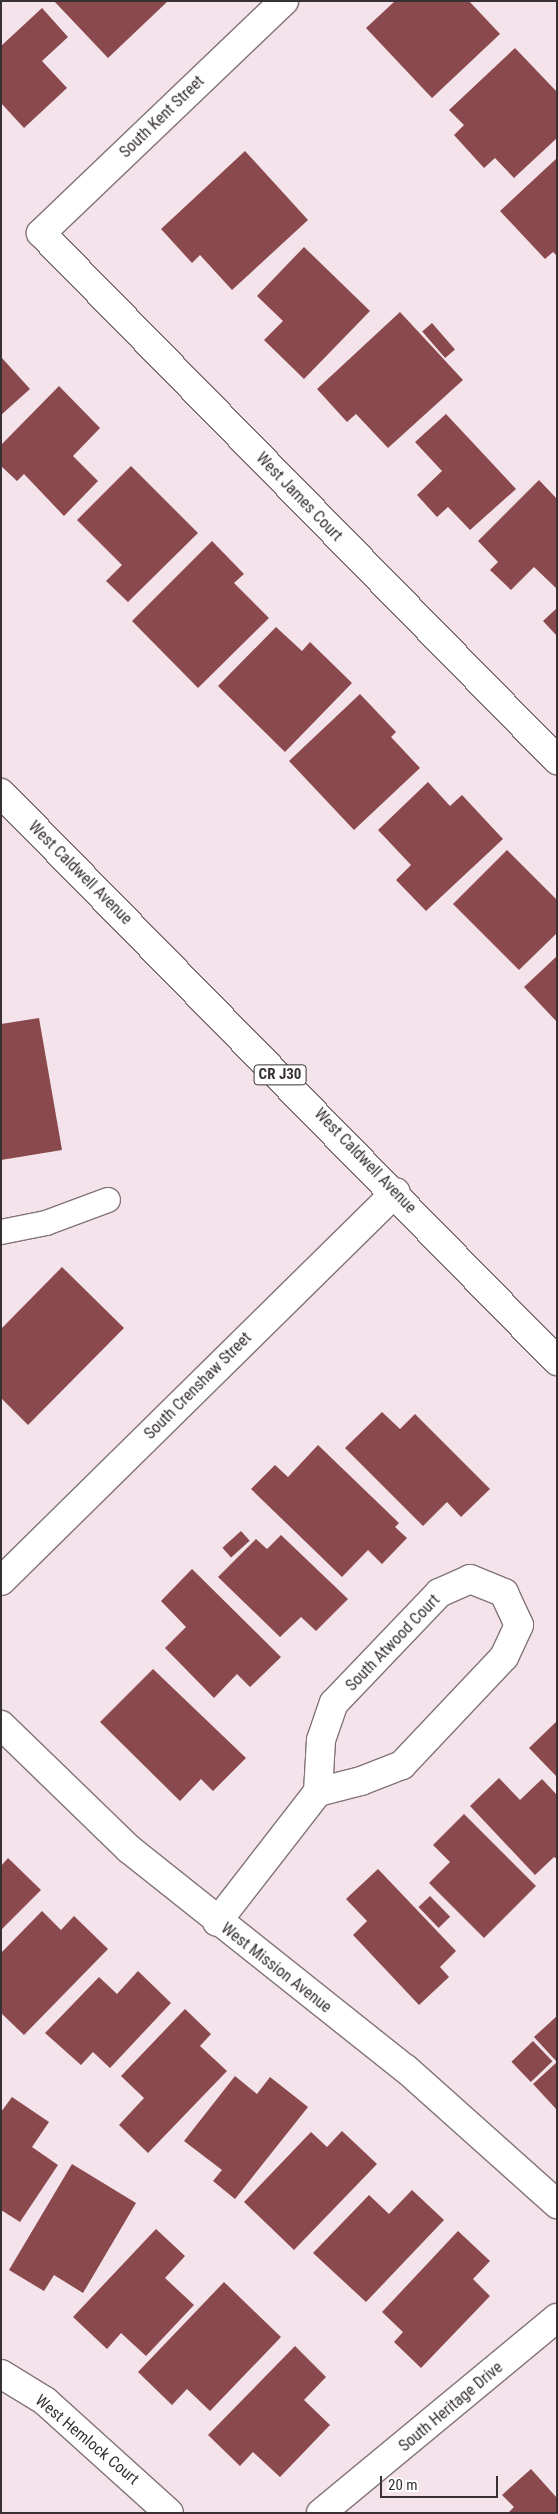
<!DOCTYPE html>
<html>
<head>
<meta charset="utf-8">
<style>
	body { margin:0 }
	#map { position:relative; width:558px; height:2514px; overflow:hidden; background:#f4e3ea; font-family:"Roboto Condensed",sans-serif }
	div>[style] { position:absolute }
	.building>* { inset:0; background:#8a494d; transform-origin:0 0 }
	.roads { filter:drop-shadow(1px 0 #83747a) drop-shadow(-1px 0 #83747a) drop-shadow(0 1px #83747a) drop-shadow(0 -1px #83747a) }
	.lane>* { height:24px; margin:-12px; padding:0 12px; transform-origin:12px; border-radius:12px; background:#fff }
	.street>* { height:28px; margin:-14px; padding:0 14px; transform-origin:14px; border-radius:14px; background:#fff }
	.primary>* { height:28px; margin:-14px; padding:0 14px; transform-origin:14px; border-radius:14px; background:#fff }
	span { translate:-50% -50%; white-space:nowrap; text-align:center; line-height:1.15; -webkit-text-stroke:5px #fff; paint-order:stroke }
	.shield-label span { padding:1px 4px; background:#fff; border:1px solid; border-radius:4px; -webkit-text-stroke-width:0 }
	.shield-label { font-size:15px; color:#373133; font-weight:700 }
	.street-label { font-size:16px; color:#373133 }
	.frame { position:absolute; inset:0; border:2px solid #373133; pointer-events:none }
	.scale { position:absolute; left:380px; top:2476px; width:118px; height:22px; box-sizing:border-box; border:2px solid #373133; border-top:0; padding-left:6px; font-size:15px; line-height:18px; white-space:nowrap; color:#373133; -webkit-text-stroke:4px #fff; paint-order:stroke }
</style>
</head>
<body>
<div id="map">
	<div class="building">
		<div style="clip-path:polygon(54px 1px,168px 1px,108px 58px)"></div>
		<div style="clip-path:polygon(395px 1px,469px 1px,500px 34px,432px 98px,366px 28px)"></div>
		<div style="clip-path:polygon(42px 8px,68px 37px,42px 61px,67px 88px,24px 128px,1px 103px,1px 46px)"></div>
		<div style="clip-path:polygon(515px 48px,557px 92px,557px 138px,514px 178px,495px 158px,484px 168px,454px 135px,464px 125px,449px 110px)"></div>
		<div style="clip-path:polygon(245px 151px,308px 220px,232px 290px,200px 255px,192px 263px,161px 229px)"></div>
		<div style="clip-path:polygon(557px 158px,557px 256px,553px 252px,545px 259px,500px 211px)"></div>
		<div style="clip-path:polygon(304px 247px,370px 311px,304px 379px,264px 340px,283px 321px,257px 296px)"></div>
		<div style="clip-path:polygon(400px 312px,463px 380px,388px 448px,356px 414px,347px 422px,317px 389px)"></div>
		<div style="left:432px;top:323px;width:35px;height:13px;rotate:49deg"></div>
		<div style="clip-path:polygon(1px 357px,30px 389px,1px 415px)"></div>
		<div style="clip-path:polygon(59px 386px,100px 428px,73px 456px,98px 481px,64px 516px,24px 474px,17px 481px,1px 466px,1px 445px)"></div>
		<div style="clip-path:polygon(446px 414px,516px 489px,470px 530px,448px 507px,437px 517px,417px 495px,442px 471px,415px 442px)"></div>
		<div style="clip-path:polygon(131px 466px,198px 533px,128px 602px,106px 581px,122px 565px,77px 520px)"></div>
		<div style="clip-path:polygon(539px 480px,557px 499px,557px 589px,534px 567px,511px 590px,490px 570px,498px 562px,478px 541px)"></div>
		<div style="clip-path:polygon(212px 541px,244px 574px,234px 583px,269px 618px,198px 688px,132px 621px)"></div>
		<div style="clip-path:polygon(557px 608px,557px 636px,543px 621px)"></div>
		<div style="clip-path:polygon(276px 627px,302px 651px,310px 642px,352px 683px,285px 752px,218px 686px)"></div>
		<div style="clip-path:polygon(360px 694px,396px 732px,391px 737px,420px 768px,354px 830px,289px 761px)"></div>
		<div style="clip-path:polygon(428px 782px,450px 806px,462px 795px,503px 839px,426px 911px,396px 880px,411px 865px,378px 830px)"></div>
		<div style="clip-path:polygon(507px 850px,557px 900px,557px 933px,519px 970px,453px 904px)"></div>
		<div style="clip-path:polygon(557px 956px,557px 1022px,524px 987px)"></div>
		<div style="clip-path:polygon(39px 1018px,62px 1150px,1px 1160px,1px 1024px)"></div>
		<div style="clip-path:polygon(62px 1267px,124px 1328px,28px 1425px,1px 1398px,1px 1329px)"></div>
		<div style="clip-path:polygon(382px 1412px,400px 1429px,415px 1414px,490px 1489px,461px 1517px,447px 1502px,423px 1526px,345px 1448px)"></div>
		<div style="clip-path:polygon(318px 1445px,399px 1523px,395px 1527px,407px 1538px,382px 1564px,368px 1550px,342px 1577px,251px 1489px,275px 1465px,288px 1477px)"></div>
		<div style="left:241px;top:1531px;width:13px;height:25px;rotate:48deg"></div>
		<div style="clip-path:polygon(281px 1535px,348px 1599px,316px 1631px,301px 1617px,280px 1637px,218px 1577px,256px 1539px,267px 1549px)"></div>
		<div style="clip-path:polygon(192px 1569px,281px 1657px,250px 1687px,237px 1674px,214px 1698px,165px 1648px,186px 1627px,161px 1601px)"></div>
		<div style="clip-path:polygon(153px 1669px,246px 1758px,213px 1791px,201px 1779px,180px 1801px,100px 1722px)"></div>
		<div style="clip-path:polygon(557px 1721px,557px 1777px,529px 1748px)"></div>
		<div style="clip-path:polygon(499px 1778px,520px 1800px,542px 1779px,557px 1795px,557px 1859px,554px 1857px,535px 1875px,470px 1806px)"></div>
		<div style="clip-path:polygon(464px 1814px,536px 1886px,484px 1938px,429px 1883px,450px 1862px,433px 1845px)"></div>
		<div style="clip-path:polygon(8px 1858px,41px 1890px,1px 1930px,1px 1866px)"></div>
		<div style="clip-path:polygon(378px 1869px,456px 1951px,440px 1967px,449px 1977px,419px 2005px,353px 1935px,367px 1921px,346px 1899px)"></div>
		<div style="left:430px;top:1896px;width:29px;height:16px;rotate:46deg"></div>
		<div style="clip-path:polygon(42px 1911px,61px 1930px,74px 1916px,108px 1949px,24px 2035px,1px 2013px,1px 1953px)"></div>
		<div style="clip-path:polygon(138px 1971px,171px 2003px,110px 2068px,93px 2052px,81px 2065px,45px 2033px,99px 1977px,117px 1994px)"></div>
		<div style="clip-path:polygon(185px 2009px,211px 2034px,200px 2046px,227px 2071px,148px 2153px,119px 2125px,144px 2098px,121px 2076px)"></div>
		<div style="clip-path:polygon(557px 2016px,557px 2062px,534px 2037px)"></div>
		<div style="left:533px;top:2041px;width:28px;height:30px;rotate:46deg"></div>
		<div style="clip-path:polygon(557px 2062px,557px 2110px,533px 2084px)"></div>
		<div style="clip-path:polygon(235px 2076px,257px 2094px,270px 2077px,308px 2107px,235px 2199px,213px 2181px,222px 2170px,184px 2141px)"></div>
		<div style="clip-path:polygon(12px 2097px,49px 2122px,32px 2147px,58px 2165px,20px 2222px,1px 2210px,1px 2112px)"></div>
		<div style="clip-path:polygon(342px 2131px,377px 2164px,294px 2250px,244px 2202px,311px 2132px,327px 2147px)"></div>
		<div style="clip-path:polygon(72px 2164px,136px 2203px,83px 2293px,54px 2275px,44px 2291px,9px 2270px)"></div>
		<div style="clip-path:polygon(412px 2190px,444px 2220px,366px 2302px,313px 2253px,369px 2195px,389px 2214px)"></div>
		<div style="clip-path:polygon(156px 2229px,185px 2256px,165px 2278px,194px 2305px,146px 2356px,121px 2333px,107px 2349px,73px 2317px)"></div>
		<div style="clip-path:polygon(458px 2231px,490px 2261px,473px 2279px,490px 2296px,421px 2368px,394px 2342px,403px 2332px,382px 2312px)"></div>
		<div style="clip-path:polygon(224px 2282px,281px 2337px,210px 2411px,187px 2389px,172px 2405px,138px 2372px)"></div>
		<div style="clip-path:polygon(295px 2346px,326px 2377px,304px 2400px,330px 2425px,280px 2477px,253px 2452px,240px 2466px,208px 2435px)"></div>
		<div style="clip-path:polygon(531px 2469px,557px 2498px,557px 2513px,508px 2513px,514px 2507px,502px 2495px)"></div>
	</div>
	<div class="roads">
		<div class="lane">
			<div style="left:1px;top:1232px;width:46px;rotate:-11.3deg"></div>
			<div style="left:46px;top:1223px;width:66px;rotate:-20.4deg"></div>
		</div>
		<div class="street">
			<div style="left:284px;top:1px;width:336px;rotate:136.3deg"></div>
			<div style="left:41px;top:233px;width:738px;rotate:45.6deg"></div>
			<div style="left:1px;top:1581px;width:554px;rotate:-44.56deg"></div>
			<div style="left:1px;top:1725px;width:178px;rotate:44.1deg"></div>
			<div style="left:129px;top:1849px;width:354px;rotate:38.5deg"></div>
			<div style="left:406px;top:2069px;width:203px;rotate:41.8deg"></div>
			<div style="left:217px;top:1922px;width:165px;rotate:-52.2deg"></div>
			<div style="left:318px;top:1792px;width:52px;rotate:-86.7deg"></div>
			<div style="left:321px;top:1740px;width:39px;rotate:-71deg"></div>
			<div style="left:334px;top:1703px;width:152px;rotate:-46.3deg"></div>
			<div style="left:439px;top:1593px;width:34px;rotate:-24deg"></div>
			<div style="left:470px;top:1579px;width:37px;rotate:22deg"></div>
			<div style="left:504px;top:1593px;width:35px;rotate:65deg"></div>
			<div style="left:519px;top:1625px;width:35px;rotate:115deg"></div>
			<div style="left:504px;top:1657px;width:149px;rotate:133.4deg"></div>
			<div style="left:402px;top:1765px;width:44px;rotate:158.7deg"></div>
			<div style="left:361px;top:1781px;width:44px;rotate:165.7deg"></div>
			<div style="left:1px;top:2374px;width:52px;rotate:31.5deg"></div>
			<div style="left:45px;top:2401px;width:167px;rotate:42.1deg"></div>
			<div style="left:321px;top:2513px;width:306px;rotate:-39.6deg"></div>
		</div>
		<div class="primary">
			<div style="left:1px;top:793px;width:795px;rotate:45.61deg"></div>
		</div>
	</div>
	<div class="shield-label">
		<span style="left:280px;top:1075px">CR J30</span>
	</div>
	<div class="street-label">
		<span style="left:162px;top:117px;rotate:-44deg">South Kent Street</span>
		<span style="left:299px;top:497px;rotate:46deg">West James Court</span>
		<span style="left:80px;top:873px;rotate:45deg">West Caldwell Avenue</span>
		<span style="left:365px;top:1161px;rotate:46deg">West Caldwell Avenue</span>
		<span style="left:198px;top:1386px;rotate:-45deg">South Crenshaw Street</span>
		<span style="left:393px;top:1643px;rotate:-46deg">South Atwood Court</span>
		<span style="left:276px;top:1968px;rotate:38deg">West Mission Avenue</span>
		<span style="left:451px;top:2407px;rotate:-40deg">South Heritage Drive</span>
		<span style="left:87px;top:2440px;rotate:40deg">West Hemlock Court</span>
	</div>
	<div class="frame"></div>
	<div class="scale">20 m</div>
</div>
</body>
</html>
